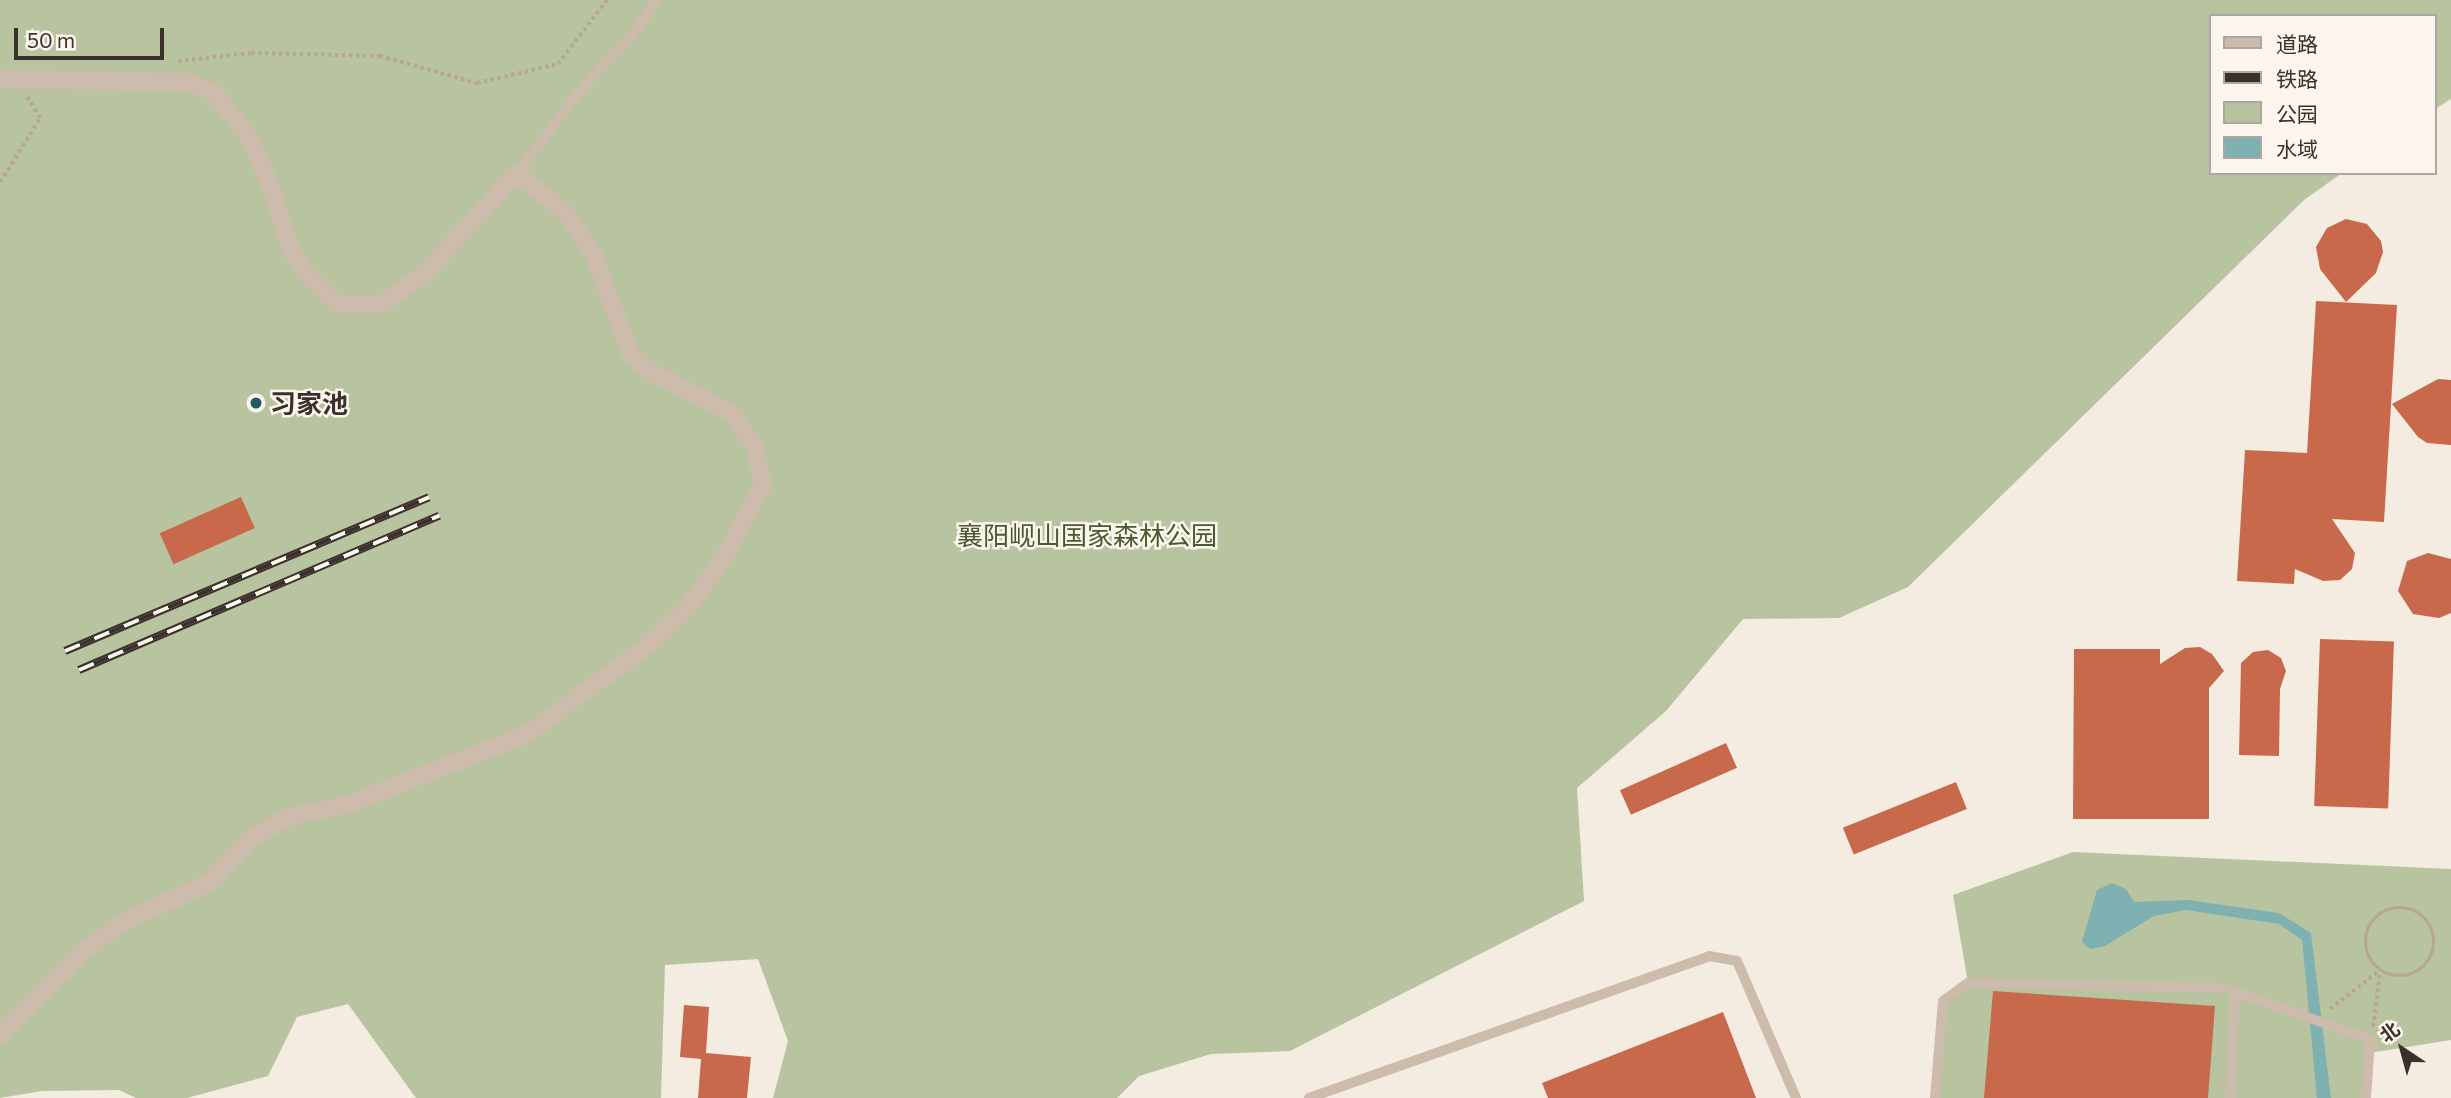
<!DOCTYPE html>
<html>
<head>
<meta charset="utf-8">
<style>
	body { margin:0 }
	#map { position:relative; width:2451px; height:1098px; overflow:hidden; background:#f4ebe1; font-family:Commissioner,"Noto Sans SC",sans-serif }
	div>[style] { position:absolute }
	.green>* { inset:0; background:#b8c4a0 }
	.water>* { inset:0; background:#7fb0b2 }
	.building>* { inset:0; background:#c8694b; transform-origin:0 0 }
	.path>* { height:3.5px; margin-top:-1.75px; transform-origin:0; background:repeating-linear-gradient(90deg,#b9a596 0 3.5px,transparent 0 7px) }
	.path>.ring { margin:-1.75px; padding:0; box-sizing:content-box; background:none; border:3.5px solid #b9a596; border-radius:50% }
	.service>* { height:10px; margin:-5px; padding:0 5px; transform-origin:5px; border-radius:5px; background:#cdbbac }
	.minor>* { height:18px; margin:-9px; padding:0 9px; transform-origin:9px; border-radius:9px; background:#cdbbac }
	.rail>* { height:8px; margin-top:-4px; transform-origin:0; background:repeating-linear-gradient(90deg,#fbf5ee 0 16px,#3b302b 0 32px); box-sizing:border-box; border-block:2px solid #3b302b }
	.dots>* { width:19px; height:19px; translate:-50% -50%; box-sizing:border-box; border:4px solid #fbf5ee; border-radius:50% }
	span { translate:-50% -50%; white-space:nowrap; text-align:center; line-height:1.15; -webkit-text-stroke:5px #fbf5ee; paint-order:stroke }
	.poi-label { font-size:26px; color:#3b302b; font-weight:700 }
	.left { translate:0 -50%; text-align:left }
	.park-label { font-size:26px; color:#4a5a2e }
	.legend { position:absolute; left:2209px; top:14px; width:228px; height:161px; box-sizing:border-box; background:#fbf5ee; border:2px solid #aea6a0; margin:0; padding:9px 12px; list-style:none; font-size:21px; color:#3b302b }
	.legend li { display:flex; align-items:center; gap:14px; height:35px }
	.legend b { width:35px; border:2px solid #aea6a0 }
	.north { position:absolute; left:2367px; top:1014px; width:70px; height:70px; -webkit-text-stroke:5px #fbf5ee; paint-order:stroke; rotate:324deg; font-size:19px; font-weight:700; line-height:28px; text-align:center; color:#3b302b }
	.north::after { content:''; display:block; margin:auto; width:24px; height:32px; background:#3b302b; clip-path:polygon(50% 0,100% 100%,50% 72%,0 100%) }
	.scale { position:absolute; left:14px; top:28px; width:150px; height:32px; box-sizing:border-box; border:4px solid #3b302b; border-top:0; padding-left:9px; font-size:21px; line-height:24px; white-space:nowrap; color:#3b302b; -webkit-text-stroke:5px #fbf5ee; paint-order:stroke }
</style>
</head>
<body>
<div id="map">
	<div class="green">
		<div style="clip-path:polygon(0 0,2451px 0,2451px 99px,2435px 109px,2435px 16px,2211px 16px,2211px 173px,2342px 173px,2304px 200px,1908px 587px,1839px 618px,1743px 619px,1666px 711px,1577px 788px,1584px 901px,1290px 1051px,1211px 1054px,1139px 1076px,1117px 1098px,773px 1098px,788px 1041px,758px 959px,665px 965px,661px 1098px,416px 1098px,348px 1004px,297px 1017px,268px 1076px,187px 1098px,136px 1098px,119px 1090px,42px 1091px,0 1098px)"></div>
		<div style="clip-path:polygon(2073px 852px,2451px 869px,2451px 1040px,2369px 1053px,2366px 1098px,1935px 1098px,1943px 1001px,1968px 983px,1953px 895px)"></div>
	</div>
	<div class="water">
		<div style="clip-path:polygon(2112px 883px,2126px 889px,2134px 902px,2188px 900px,2279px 913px,2311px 933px,2331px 1098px,2317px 1098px,2302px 940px,2279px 924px,2186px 910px,2154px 916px,2105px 946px,2090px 949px,2082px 942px,2097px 890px)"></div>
	</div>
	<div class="building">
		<div style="clip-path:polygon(2346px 219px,2367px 224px,2381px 241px,2383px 252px,2376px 273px,2346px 302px,2320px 269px,2316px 247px,2327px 228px)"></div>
		<div style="clip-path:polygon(2316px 301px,2397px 305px,2384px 522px,2332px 519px,2355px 553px,2352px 569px,2340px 580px,2323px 581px,2295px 569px,2294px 584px,2237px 581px,2245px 450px,2307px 453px)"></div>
		<div style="clip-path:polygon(2438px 379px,2451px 380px,2451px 445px,2427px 443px,2418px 437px,2392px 404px)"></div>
		<div style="left:241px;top:497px;width:34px;height:89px;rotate:66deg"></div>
		<div style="clip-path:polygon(2428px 553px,2451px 559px,2451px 613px,2439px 618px,2413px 614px,2398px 591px,2407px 561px)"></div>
		<div style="left:2320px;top:639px;width:74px;height:167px;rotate:2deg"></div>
		<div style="clip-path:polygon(2200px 647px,2212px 654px,2224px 671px,2209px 688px,2209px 819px,2073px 819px,2074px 649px,2160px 649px,2160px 664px,2185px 648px)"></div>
		<div style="clip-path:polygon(2268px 650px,2281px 658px,2286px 671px,2280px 689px,2279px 756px,2239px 755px,2241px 663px,2253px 652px)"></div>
		<div style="left:1726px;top:743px;width:27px;height:116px;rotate:66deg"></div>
		<div style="left:1956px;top:782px;width:29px;height:122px;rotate:68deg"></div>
		<div style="clip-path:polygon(1993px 991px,2215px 1006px,2208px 1098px,1984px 1098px)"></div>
		<div style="clip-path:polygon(684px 1005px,709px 1007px,706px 1053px,751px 1057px,747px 1098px,698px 1098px,701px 1059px,680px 1057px)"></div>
		<div style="clip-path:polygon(1723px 1012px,1756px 1098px,1548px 1098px,1542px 1083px)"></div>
	</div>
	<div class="path">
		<div style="left:178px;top:61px;width:73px;rotate:-6.3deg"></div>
		<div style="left:251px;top:53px;width:129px;rotate:1.3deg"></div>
		<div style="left:380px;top:56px;width:101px;rotate:15.6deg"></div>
		<div style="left:477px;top:83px;width:83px;rotate:-13.2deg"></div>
		<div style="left:558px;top:64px;width:81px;rotate:-52.6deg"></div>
		<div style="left:0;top:182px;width:75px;rotate:-58deg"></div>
		<div style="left:40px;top:118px;width:25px;rotate:-122deg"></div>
		<div class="ring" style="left:2366px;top:908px;width:64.5px;height:64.5px"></div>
		<div style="left:2330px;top:1009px;width:63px;rotate:-38deg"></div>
		<div style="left:2373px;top:1027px;width:55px;rotate:-82.7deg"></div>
	</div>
	<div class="service">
		<div style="left:517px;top:173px;width:102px;rotate:-52.6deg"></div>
		<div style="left:579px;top:92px;width:88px;rotate:-47.3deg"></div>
		<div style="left:639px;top:27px;width:32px;rotate:-58deg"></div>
		<div style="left:1309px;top:1098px;width:424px;rotate:-19.5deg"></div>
		<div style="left:1709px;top:956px;width:28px;rotate:10deg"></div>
		<div style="left:1737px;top:961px;width:149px;rotate:66.7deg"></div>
		<div style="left:1935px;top:1098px;width:97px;rotate:-85.3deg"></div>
		<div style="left:1943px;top:1001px;width:31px;rotate:-36deg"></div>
		<div style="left:1968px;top:983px;width:255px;rotate:1.1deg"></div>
		<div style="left:2223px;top:988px;width:156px;rotate:19.1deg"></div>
		<div style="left:2370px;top:1039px;width:59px;rotate:93.9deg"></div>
		<div style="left:2230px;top:1098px;width:106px;rotate:-87.3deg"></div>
	</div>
	<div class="minor">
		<div style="left:0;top:79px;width:186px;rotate:0.9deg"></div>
		<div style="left:186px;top:82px;width:30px;rotate:20deg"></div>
		<div style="left:214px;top:92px;width:58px;rotate:52.7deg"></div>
		<div style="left:249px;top:138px;width:54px;rotate:65.8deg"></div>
		<div style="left:271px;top:187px;width:67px;rotate:72.6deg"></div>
		<div style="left:291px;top:251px;width:27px;rotate:57deg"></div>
		<div style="left:306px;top:274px;width:43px;rotate:44.1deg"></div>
		<div style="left:337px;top:304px;width:46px"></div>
		<div style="left:383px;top:304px;width:54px;rotate:-36.7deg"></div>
		<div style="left:426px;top:272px;width:134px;rotate:-47.4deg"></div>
		<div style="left:517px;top:173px;width:65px;rotate:39.4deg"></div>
		<div style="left:567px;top:214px;width:49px;rotate:56.6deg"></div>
		<div style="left:594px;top:255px;width:107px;rotate:69.7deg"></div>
		<div style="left:631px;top:355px;width:23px;rotate:41deg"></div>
		<div style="left:648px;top:370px;width:94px;rotate:27.1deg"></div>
		<div style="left:732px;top:413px;width:41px;rotate:55.9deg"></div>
		<div style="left:755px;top:447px;width:39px;rotate:78deg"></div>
		<div style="left:763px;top:485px;width:80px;rotate:118.5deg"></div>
		<div style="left:725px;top:555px;width:66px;rotate:125.1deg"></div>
		<div style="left:687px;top:609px;width:54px;rotate:137.2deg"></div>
		<div style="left:647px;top:646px;width:150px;rotate:143.7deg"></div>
		<div style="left:526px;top:735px;width:193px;rotate:158.7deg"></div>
		<div style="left:346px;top:805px;width:59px;rotate:168.3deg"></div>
		<div style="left:288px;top:817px;width:39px;rotate:150deg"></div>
		<div style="left:254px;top:837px;width:65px;rotate:135deg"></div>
		<div style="left:208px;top:883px;width:95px;rotate:155.1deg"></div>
		<div style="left:122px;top:923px;width:44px;rotate:144.2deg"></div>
		<div style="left:86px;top:949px;width:122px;rotate:135deg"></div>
	</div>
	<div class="rail">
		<div style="left:65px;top:651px;width:395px;rotate:-22.9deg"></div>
		<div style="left:79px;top:670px;width:392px;rotate:-23.2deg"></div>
	</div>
	<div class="dots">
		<div style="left:256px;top:403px;background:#1f5a5e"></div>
	</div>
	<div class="poi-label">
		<span class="left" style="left:270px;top:403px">习家池</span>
	</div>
	<div class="park-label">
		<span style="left:1087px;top:535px">襄阳岘山国家森林公园</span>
	</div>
	<ul class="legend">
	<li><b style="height:9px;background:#cdbbac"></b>道路</li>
	<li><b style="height:9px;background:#3b302b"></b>铁路</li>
	<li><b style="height:19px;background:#b8c4a0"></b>公园</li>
	<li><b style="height:19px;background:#7fb0b2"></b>水域</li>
	</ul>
	<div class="north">北</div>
	<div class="scale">50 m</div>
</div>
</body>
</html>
